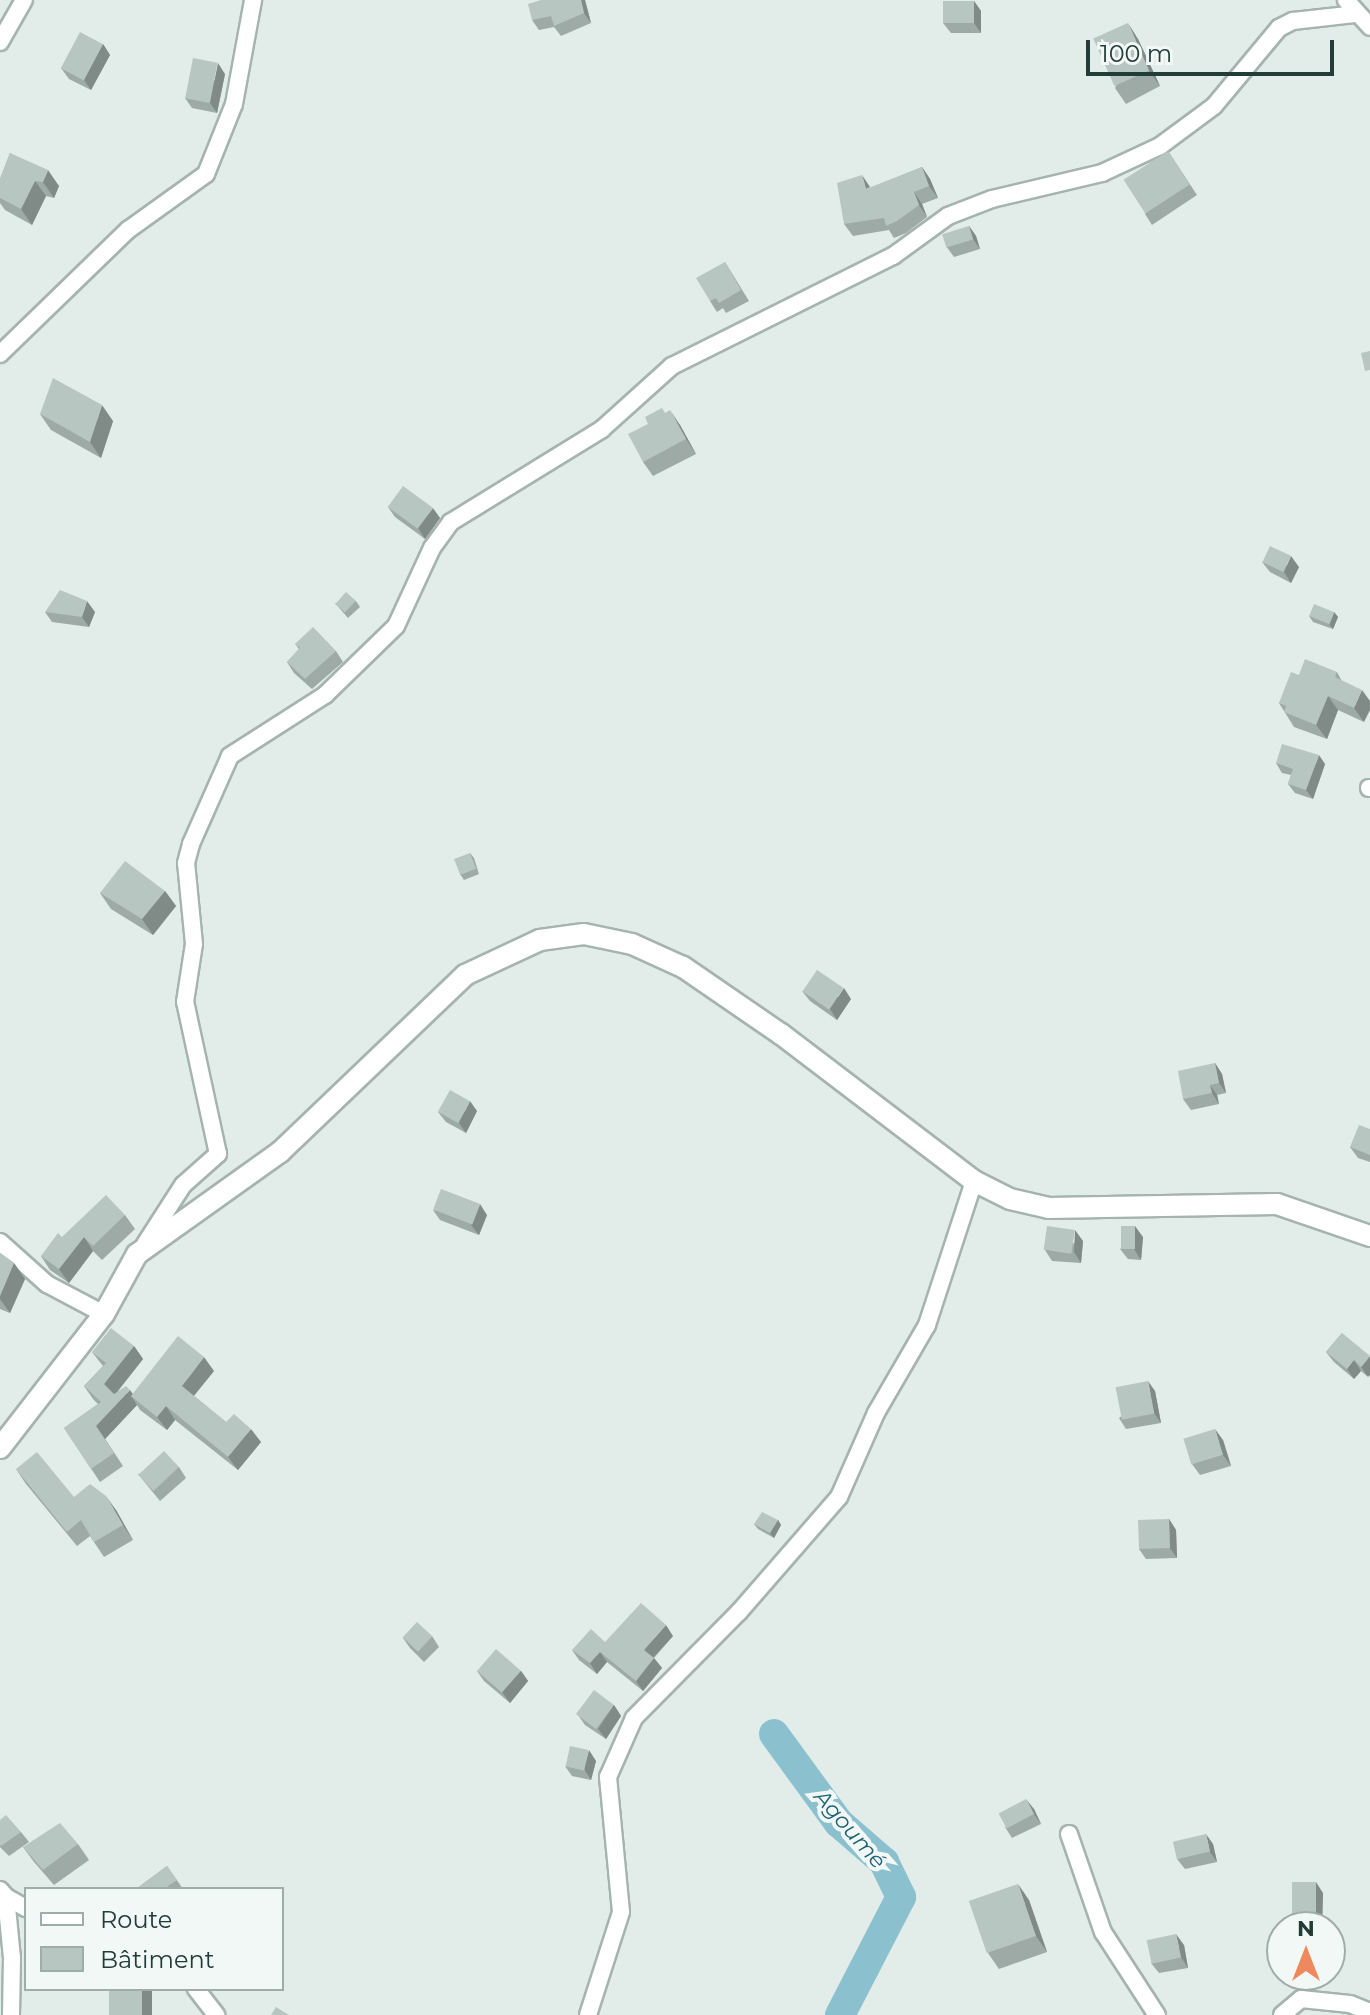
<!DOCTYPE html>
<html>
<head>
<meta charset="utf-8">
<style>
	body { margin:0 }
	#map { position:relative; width:1370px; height:2015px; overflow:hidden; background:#e2ece8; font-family:Montserrat,sans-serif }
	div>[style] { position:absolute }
	.river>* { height:30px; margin:-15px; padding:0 15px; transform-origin:15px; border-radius:15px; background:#8bc1cf }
	.roads { filter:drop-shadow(2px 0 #a5b4af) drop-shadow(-2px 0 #a5b4af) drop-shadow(0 2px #a5b4af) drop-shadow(0 -2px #a5b4af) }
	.minor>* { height:16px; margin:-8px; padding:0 8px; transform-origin:8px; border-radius:8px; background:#fff }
	.tertiary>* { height:20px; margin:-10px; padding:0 10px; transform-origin:10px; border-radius:10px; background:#fff }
	.wall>* { inset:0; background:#9daaa6 }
	.shaded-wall>* { inset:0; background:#808b87; transform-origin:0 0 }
	.building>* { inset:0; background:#b7c6c1; transform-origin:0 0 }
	span { translate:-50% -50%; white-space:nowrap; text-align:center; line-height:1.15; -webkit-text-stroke:8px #f2f8f6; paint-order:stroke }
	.water-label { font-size:22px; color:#1e6376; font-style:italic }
	.legend { position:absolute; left:24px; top:1887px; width:260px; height:104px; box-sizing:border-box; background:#f2f8f6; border:2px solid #9fadaa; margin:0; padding:10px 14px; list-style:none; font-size:24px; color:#223c37 }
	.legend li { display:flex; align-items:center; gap:16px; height:40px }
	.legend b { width:40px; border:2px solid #9fadaa }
	.north { position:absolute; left:1266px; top:1911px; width:80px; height:80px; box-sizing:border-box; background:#f2f8f6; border:2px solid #9fadaa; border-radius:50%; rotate:0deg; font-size:22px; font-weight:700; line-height:32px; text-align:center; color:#223c37 }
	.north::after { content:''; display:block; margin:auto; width:28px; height:36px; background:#ee895e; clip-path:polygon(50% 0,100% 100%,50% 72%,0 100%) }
	.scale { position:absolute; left:1086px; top:40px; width:248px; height:36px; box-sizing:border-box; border:4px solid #223c37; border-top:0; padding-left:10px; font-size:24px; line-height:28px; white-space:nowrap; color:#223c37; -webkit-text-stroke:6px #f2f8f6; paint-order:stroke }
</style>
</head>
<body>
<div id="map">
	<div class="river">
		<div style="left:774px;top:1734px;width:110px;rotate:53.9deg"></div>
		<div style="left:839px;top:1823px;width:60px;rotate:40.9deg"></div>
		<div style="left:884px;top:1862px;width:39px;rotate:64deg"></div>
		<div style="left:901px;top:1897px;width:133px;rotate:117.3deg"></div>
	</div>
	<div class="roads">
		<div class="minor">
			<div style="left:1346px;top:0;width:36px;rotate:48deg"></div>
			<div style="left:0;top:42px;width:48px;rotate:-60.3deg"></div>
			<div style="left:0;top:354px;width:178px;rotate:-44.1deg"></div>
			<div style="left:128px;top:230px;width:96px;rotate:-35.7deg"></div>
			<div style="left:206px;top:174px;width:75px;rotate:-68.2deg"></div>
			<div style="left:234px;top:104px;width:106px;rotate:-79.6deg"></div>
			<div style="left:1369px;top:788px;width:1px"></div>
			<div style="left:0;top:1242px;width:63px;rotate:41.8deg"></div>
			<div style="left:47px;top:1284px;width:64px;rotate:27.8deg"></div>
			<div style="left:145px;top:1244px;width:70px;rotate:-57.2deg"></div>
			<div style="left:183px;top:1185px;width:47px;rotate:-41.5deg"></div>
			<div style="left:218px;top:1154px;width:156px;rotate:-102.2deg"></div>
			<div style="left:185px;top:1002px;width:59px;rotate:-81.2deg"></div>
			<div style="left:194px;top:944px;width:81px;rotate:-95.6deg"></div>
			<div style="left:186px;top:863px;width:20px;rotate:-75deg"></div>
			<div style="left:191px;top:844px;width:96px;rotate:-66.1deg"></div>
			<div style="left:230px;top:756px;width:113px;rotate:-32.7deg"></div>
			<div style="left:325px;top:695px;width:99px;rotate:-44.2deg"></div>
			<div style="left:396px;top:626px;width:86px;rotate:-65.2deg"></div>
			<div style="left:432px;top:548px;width:32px;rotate:-54deg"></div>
			<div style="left:451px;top:522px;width:177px;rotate:-31.6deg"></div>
			<div style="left:602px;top:429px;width:94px;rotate:-42deg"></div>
			<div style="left:672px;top:366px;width:247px;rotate:-26.5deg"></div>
			<div style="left:893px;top:256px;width:68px;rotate:-36deg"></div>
			<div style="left:948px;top:216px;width:47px;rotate:-21.1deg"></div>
			<div style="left:992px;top:199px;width:113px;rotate:-13.3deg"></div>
			<div style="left:1102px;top:173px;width:64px;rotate:-25deg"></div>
			<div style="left:1160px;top:146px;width:67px;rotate:-36.5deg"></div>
			<div style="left:1214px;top:106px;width:102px;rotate:-50.2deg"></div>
			<div style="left:1279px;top:28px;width:16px;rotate:-27deg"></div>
			<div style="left:1293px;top:21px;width:62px;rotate:-6.4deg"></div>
			<div style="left:1069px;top:1834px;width:104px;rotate:70.9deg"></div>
			<div style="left:1103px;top:1932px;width:99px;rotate:57deg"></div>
			<div style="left:0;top:1890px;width:9px;rotate:49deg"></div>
			<div style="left:6px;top:1897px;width:61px;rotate:84.4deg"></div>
			<div style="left:12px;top:1958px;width:57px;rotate:91deg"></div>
			<div style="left:6px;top:1897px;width:23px;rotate:29deg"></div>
			<div style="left:196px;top:1989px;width:33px;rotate:52deg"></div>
			<div style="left:588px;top:2015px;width:108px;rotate:-72.2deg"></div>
			<div style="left:621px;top:1912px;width:136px;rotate:-95.5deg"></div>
			<div style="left:608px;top:1777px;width:64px;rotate:-66.2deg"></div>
			<div style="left:634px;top:1718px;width:149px;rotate:-45.3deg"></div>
			<div style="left:739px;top:1612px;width:152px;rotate:-49deg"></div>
			<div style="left:839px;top:1497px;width:92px;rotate:-66.2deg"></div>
			<div style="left:876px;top:1413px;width:102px;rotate:-59.9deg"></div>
			<div style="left:927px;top:1325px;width:151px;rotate:-71.9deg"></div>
			<div style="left:1282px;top:2015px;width:25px;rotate:-40deg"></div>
			<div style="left:1301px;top:1999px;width:49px;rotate:5.8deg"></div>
			<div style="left:1350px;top:2004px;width:22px;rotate:22deg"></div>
		</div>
		<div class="tertiary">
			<div style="left:0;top:1448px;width:170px;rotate:-52.2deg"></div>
			<div style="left:104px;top:1314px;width:68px;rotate:-61.2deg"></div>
			<div style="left:137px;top:1254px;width:176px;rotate:-35.5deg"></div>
			<div style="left:280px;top:1152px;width:256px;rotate:-43.7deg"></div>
			<div style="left:465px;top:975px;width:83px;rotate:-25deg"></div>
			<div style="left:540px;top:940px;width:44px;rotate:-7.8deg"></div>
			<div style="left:584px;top:934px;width:49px;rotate:11.8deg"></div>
			<div style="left:632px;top:944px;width:56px;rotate:24.3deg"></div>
			<div style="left:683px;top:967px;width:119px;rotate:34.4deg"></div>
			<div style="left:781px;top:1034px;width:243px;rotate:37.3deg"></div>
			<div style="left:974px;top:1181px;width:40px;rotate:26.6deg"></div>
			<div style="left:1010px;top:1199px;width:39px;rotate:13deg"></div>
			<div style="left:1048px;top:1208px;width:229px;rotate:-1deg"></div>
			<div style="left:1277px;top:1204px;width:98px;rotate:19deg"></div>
		</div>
	</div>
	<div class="wall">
		<div style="clip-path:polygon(585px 0,591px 23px,561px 36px,554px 27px,539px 30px,532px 20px)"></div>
		<div style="clip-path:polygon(974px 1px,981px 11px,981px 33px,951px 33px,943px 23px)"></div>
		<div style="clip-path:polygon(1138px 39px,1160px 86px,1126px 104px,1115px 88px)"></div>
		<div style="clip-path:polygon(103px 44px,110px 55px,91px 90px,69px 79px,61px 68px)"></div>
		<div style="clip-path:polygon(225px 74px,217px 113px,192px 108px,185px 98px)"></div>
		<div style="clip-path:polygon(1168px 151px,1197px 195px,1152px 225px,1145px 214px)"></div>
		<div style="clip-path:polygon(10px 153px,59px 186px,54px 198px,46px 196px,32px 225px,5px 210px,0 203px,0 179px)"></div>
		<div style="clip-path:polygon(922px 167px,930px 179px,938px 198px,922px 204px,927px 217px,906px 233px,894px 238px,889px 230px,853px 236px,844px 224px,870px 188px)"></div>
		<div style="clip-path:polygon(969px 226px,976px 236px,980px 249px,954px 257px,946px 246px)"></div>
		<div style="clip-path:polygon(725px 262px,749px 301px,726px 313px,723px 308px,717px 312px,710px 301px)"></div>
		<div style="clip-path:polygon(665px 413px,680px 425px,696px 454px,653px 476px,643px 462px,648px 424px)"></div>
		<div style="clip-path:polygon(40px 414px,113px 421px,101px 458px,51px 430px)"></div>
		<div style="clip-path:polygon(388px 507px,440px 518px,425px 539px,395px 517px)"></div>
		<div style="clip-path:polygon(1262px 562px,1299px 567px,1291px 583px,1270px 572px)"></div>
		<div style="clip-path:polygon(356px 601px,360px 607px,348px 618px,335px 603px)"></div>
		<div style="clip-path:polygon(45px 612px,95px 612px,89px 627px,52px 622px)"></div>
		<div style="clip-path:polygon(1334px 612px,1338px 617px,1333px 629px,1313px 622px,1309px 616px)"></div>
		<div style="clip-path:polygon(295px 644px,336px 651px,343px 662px,312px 689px,294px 673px,287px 662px,299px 649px)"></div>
		<div style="clip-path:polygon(1337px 672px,1364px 722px,1338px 710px,1327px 739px,1294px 727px,1279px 703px,1299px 675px)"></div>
		<div style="clip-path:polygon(1276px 763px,1325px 764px,1313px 799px,1295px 793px,1288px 784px,1291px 775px,1282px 773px)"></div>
		<div style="clip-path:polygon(470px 853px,474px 858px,479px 874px,464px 880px,460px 874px)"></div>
		<div style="clip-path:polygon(165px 891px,176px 906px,153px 935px,111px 909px,100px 893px)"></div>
		<div style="clip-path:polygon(802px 991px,851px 999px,837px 1020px,810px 1001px)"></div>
		<div style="clip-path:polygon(1215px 1063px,1222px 1074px,1226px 1093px,1217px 1095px,1219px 1104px,1191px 1110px,1183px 1099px)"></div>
		<div style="clip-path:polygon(477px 1111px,466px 1133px,446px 1122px,438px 1112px)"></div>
		<div style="clip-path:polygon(1370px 1129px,1370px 1162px,1358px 1158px,1350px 1147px)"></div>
		<div style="clip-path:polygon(433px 1210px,487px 1215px,479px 1235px,440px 1220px)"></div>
		<div style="clip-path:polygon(125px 1215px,135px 1229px,102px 1260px,93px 1251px,69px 1283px,50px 1270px,41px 1256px,62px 1237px)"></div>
		<div style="clip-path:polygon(1143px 1237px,1141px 1260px,1128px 1259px,1120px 1249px)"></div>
		<div style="clip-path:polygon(1083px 1241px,1081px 1263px,1052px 1261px,1045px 1250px)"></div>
		<div style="clip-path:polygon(0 1253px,14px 1263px,25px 1279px,10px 1313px,0 1309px)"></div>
		<div style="clip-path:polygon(1342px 1333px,1368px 1377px,1361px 1371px,1354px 1379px,1334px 1362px,1326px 1352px)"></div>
		<div style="clip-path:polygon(134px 1346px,143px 1359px,118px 1391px,133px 1394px,214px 1371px,194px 1396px,226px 1422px,261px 1442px,238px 1470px,175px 1420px,167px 1430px,140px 1410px,137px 1405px,105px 1439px,123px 1466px,100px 1482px,64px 1428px,98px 1404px,93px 1399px,84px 1386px,103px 1366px,92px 1352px)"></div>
		<div style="clip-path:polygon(1155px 1391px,1161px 1423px,1126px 1429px,1119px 1418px)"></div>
		<div style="clip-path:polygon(1223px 1440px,1231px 1466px,1200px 1475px,1192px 1464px)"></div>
		<div style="clip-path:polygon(179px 1467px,186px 1478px,160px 1501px,138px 1474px)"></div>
		<div style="clip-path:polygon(16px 1469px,74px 1497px,116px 1510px,133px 1540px,104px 1557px,90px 1536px,77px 1546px,26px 1484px)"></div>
		<div style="clip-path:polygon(1169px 1519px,1176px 1530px,1177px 1558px,1146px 1559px,1139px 1549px)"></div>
		<div style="clip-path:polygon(778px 1520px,781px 1525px,774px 1538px,758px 1529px,754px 1524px)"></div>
		<div style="clip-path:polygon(432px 1636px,439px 1647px,424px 1662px,410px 1648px,403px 1638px)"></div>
		<div style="clip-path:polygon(673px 1636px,654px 1658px,662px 1668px,643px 1691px,607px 1662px,597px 1674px,579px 1660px,572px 1650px,605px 1642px)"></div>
		<div style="clip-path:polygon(477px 1671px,521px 1671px,528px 1681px,510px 1703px,484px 1681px)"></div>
		<div style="clip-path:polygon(614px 1705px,621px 1716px,606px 1739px,585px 1725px,578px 1715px)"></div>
		<div style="clip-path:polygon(596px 1761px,591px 1780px,572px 1776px,565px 1766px)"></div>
		<div style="clip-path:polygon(1034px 1809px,1041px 1824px,1012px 1838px,1005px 1827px)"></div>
		<div style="clip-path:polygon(0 1820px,21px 1832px,29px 1842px,9px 1856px,0 1847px)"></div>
		<div style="clip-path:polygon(78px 1844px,89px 1860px,54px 1885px,34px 1862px,23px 1847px)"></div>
		<div style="clip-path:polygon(1213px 1844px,1217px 1862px,1185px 1869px,1177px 1859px)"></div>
		<div style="clip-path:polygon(167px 1866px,183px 1889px,136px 1889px)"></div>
		<div style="clip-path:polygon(1323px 1893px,1322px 1927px,1298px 1927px,1291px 1917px)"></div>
		<div style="clip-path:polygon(1029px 1900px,1047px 1952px,999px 1969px,988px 1953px)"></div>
		<div style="clip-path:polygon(1184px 1945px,1188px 1968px,1159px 1973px,1151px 1963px)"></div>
	</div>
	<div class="shaded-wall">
		<div style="clip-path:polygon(581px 0,585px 0,591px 23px,584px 13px)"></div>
		<div style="clip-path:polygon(974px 1px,981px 11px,981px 33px,974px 23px)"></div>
		<div style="clip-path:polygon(1128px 23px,1138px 39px,1160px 86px,1149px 71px)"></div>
		<div style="clip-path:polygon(103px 44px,110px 55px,91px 90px,84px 80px)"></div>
		<div style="clip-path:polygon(218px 63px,225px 74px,217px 113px,210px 103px)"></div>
		<div style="clip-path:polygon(922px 167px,930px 179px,938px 198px,929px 186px)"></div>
		<div style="clip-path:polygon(48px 170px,59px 186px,54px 198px,43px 182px)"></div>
		<div style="clip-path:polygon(862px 175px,870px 187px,866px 189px)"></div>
		<div style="clip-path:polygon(35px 181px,46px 196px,32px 225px,21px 209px)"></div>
		<div style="clip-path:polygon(914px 192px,922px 204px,927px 217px,919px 205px)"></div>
		<div style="clip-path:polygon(969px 226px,976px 236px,980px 249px,973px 239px)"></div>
		<div style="clip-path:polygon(102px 405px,113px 421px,101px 458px,90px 442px)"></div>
		<div style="clip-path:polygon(670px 410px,680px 425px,696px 454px,686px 439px)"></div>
		<div style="clip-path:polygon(433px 508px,440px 518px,425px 539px,418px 528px)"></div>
		<div style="clip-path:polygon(1291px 556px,1299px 567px,1291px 583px,1284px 572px)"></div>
		<div style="clip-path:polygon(87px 601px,95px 612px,89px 627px,82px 617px)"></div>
		<div style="clip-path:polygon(1334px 612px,1338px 617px,1333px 629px,1329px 624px)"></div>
		<div style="clip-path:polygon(1362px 690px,1370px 701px,1370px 710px,1364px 722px,1354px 708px)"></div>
		<div style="clip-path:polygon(1328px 696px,1338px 710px,1327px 739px,1316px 725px)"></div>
		<div style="clip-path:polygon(1319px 755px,1325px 764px,1313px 799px,1306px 790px)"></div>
		<div style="clip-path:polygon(165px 891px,176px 906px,153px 935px,142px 919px)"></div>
		<div style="clip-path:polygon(844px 988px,851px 999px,837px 1020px,830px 1009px)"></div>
		<div style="clip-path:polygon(1215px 1063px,1222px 1074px,1226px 1093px,1219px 1083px)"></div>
		<div style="clip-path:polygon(1210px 1085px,1217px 1095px,1219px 1104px,1212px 1093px)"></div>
		<div style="clip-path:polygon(470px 1101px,477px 1111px,466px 1133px,459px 1123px)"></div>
		<div style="clip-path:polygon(480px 1204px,487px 1215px,479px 1235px,471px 1225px)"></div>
		<div style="clip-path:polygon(1135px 1226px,1143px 1237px,1141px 1260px,1134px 1249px)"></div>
		<div style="clip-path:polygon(1075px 1230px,1083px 1241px,1081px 1263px,1074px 1252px)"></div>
		<div style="clip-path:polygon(84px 1237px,93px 1251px,69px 1283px,59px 1269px)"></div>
		<div style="clip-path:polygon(14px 1263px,25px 1279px,10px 1313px,0 1299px,0 1296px)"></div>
		<div style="clip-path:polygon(134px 1346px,143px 1359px,113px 1397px,104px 1384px)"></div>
		<div style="clip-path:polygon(1370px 1356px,1370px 1375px,1368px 1377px,1361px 1367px)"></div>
		<div style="clip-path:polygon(204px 1357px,214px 1371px,191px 1399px,182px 1386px)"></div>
		<div style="clip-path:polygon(1354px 1360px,1361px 1371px,1354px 1379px,1347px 1369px)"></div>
		<div style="clip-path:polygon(1148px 1381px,1155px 1391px,1161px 1423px,1154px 1413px)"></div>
		<div style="clip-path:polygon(130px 1390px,138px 1401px,131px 1396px,137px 1405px,105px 1439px,123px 1466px,96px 1426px)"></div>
		<div style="clip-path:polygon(166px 1406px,175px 1420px,167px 1430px,157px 1417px)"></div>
		<div style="clip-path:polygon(251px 1429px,261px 1442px,238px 1470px,228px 1457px)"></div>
		<div style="clip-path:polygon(1215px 1429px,1223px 1440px,1231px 1466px,1223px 1455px)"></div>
		<div style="clip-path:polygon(106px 1496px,116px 1510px,133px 1540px,123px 1525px)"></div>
		<div style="clip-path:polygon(1169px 1519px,1176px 1530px,1177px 1558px,1170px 1548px)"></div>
		<div style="clip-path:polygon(778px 1520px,781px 1525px,774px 1538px,770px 1533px)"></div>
		<div style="clip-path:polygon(666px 1625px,673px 1636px,651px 1660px,644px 1650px)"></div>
		<div style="clip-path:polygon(600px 1652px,607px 1662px,597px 1674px,590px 1663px)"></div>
		<div style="clip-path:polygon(654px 1658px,662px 1668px,643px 1691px,636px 1681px)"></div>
		<div style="clip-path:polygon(521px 1671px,528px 1681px,510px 1703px,502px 1692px)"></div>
		<div style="clip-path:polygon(614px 1705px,621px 1716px,606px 1739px,598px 1729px)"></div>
		<div style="clip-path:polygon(589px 1750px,596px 1761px,591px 1780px,584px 1769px)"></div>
		<div style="clip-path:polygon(1026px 1799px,1034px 1809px,1041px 1824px,1034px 1814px)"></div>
		<div style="clip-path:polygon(1206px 1834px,1213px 1844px,1217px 1862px,1210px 1852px)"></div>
		<div style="clip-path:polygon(1316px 1882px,1323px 1893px,1322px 1927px,1315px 1917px)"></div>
		<div style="clip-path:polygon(1018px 1884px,1029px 1900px,1047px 1952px,1036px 1936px)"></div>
		<div style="clip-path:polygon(1176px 1934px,1184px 1945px,1188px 1968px,1181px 1957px)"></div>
		<div style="left:142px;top:1989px;width:10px;height:26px"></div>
	</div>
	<div class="building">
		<div style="clip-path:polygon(541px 0,581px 0,584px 13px,554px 26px,551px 16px,532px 20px,528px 4px)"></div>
		<div style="left:943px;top:1px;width:31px;height:22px"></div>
		<div style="left:1128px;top:23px;width:52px;height:38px;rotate:66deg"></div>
		<div style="left:80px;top:32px;width:26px;height:41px;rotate:28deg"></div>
		<div style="left:193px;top:58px;width:25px;height:41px;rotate:11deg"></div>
		<div style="left:1168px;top:151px;width:40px;height:53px;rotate:57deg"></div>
		<div style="clip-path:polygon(10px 153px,48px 170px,43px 182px,35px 181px,21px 209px,0 198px,0 179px)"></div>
		<div style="clip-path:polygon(922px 167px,929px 186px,914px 192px,919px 205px,897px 221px,886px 226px,884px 218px,844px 224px,837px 183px,862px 175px,866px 189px)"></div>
		<div style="left:969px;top:226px;width:14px;height:28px;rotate:73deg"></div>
		<div style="clip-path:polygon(725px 262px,741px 290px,719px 303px,716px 298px,710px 301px,696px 278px)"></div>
		<div style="clip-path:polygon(1370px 351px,1370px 370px,1365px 371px,1361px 353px)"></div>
		<div style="clip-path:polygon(53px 378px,102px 405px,90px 442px,40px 414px)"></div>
		<div style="clip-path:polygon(662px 408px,665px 413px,670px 410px,686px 439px,643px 462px,628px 434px,648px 424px,645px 417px)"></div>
		<div style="left:403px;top:486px;width:37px;height:26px;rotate:36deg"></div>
		<div style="left:1270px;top:546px;width:23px;height:18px;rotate:25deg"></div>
		<div style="clip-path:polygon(60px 590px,87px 601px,82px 617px,45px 612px)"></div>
		<div style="left:346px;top:592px;width:13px;height:16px;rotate:42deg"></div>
		<div style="left:1314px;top:604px;width:22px;height:13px;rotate:22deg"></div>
		<div style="clip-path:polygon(313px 627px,336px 651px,305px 679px,287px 662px,300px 648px,295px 644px)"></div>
		<div style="clip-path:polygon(1305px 659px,1337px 672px,1335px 677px,1362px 690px,1354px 708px,1328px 696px,1316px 725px,1284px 712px,1286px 706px,1279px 703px,1291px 672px,1299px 675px)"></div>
		<div style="clip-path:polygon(1282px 744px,1319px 755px,1306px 790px,1288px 784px,1293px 769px,1276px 763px)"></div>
		<div style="left:470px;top:853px;width:17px;height:17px;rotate:69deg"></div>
		<div style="clip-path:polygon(125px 861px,165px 891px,142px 919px,100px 893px)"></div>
		<div style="left:817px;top:970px;width:32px;height:26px;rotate:34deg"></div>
		<div style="clip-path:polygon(1215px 1063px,1219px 1083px,1210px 1085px,1212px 1093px,1183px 1099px,1178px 1071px)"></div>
		<div style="left:450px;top:1090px;width:23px;height:25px;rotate:29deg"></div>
		<div style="clip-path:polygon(1359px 1125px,1370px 1129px,1370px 1155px,1350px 1147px)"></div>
		<div style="left:441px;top:1189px;width:42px;height:22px;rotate:21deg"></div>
		<div style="clip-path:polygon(106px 1195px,125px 1215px,93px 1246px,84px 1237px,59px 1269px,41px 1256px,58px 1233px,62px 1237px)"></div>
		<div style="left:1047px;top:1226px;width:28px;height:24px;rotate:8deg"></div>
		<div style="left:1121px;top:1226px;width:14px;height:23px"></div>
		<div style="clip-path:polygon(0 1253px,14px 1263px,0 1296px)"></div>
		<div style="clip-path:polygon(111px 1328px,134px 1346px,104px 1384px,114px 1394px,126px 1386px,130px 1390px,96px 1426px,114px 1453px,91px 1469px,64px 1428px,101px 1402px,84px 1386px,106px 1363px,92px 1352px)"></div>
		<div style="clip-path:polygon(1342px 1333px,1370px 1356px,1361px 1367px,1354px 1360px,1347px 1369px,1326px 1352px)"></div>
		<div style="clip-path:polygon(178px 1336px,204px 1357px,182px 1386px,226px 1422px,234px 1414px,251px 1429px,228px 1457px,166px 1406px,157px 1417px,131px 1396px)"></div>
		<div style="left:1148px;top:1381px;width:33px;height:33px;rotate:79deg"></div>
		<div style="left:1215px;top:1429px;width:27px;height:33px;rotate:73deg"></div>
		<div style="left:164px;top:1451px;width:22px;height:35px;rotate:47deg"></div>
		<div style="clip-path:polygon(37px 1452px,74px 1497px,90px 1484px,106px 1496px,123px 1525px,94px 1542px,81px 1520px,67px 1532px,16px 1469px)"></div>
		<div style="clip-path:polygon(762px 1512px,778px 1520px,770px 1533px,754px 1524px)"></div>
		<div style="left:1169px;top:1519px;width:29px;height:31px;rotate:88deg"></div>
		<div style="clip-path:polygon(641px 1603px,666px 1625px,644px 1650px,654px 1658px,636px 1681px,600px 1652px,590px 1663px,572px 1650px,591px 1629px,605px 1642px)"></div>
		<div style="left:417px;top:1622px;width:21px;height:21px;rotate:43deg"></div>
		<div style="left:496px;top:1649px;width:33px;height:29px;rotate:41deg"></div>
		<div style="left:594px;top:1690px;width:25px;height:30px;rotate:37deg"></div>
		<div style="left:570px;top:1746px;width:19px;height:21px;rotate:12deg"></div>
		<div style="left:1026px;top:1799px;width:17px;height:31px;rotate:62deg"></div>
		<div style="clip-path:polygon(6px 1815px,21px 1832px,1px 1846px,0 1845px,0 1820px)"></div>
		<div style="clip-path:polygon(60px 1823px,78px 1844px,43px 1870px,23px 1847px)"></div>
		<div style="left:1206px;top:1834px;width:18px;height:34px;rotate:77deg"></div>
		<div style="clip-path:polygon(167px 1866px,177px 1880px,168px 1886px,170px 1889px,136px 1889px)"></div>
		<div style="left:1292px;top:1882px;width:24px;height:35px"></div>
		<div style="left:1018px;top:1884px;width:55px;height:52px;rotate:71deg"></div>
		<div style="left:1176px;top:1934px;width:24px;height:30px;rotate:78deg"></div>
		<div style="left:109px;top:1989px;width:33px;height:26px"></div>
		<div style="clip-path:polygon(276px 2007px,289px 2015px,271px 2015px)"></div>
	</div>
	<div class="water-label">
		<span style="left:850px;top:1829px;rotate:49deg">Agoumé</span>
	</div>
	<ul class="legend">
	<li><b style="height:10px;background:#fff"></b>Route</li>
	<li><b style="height:22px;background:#b7c6c1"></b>Bâtiment</li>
	</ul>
	<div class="north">N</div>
	<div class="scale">100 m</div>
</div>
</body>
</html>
